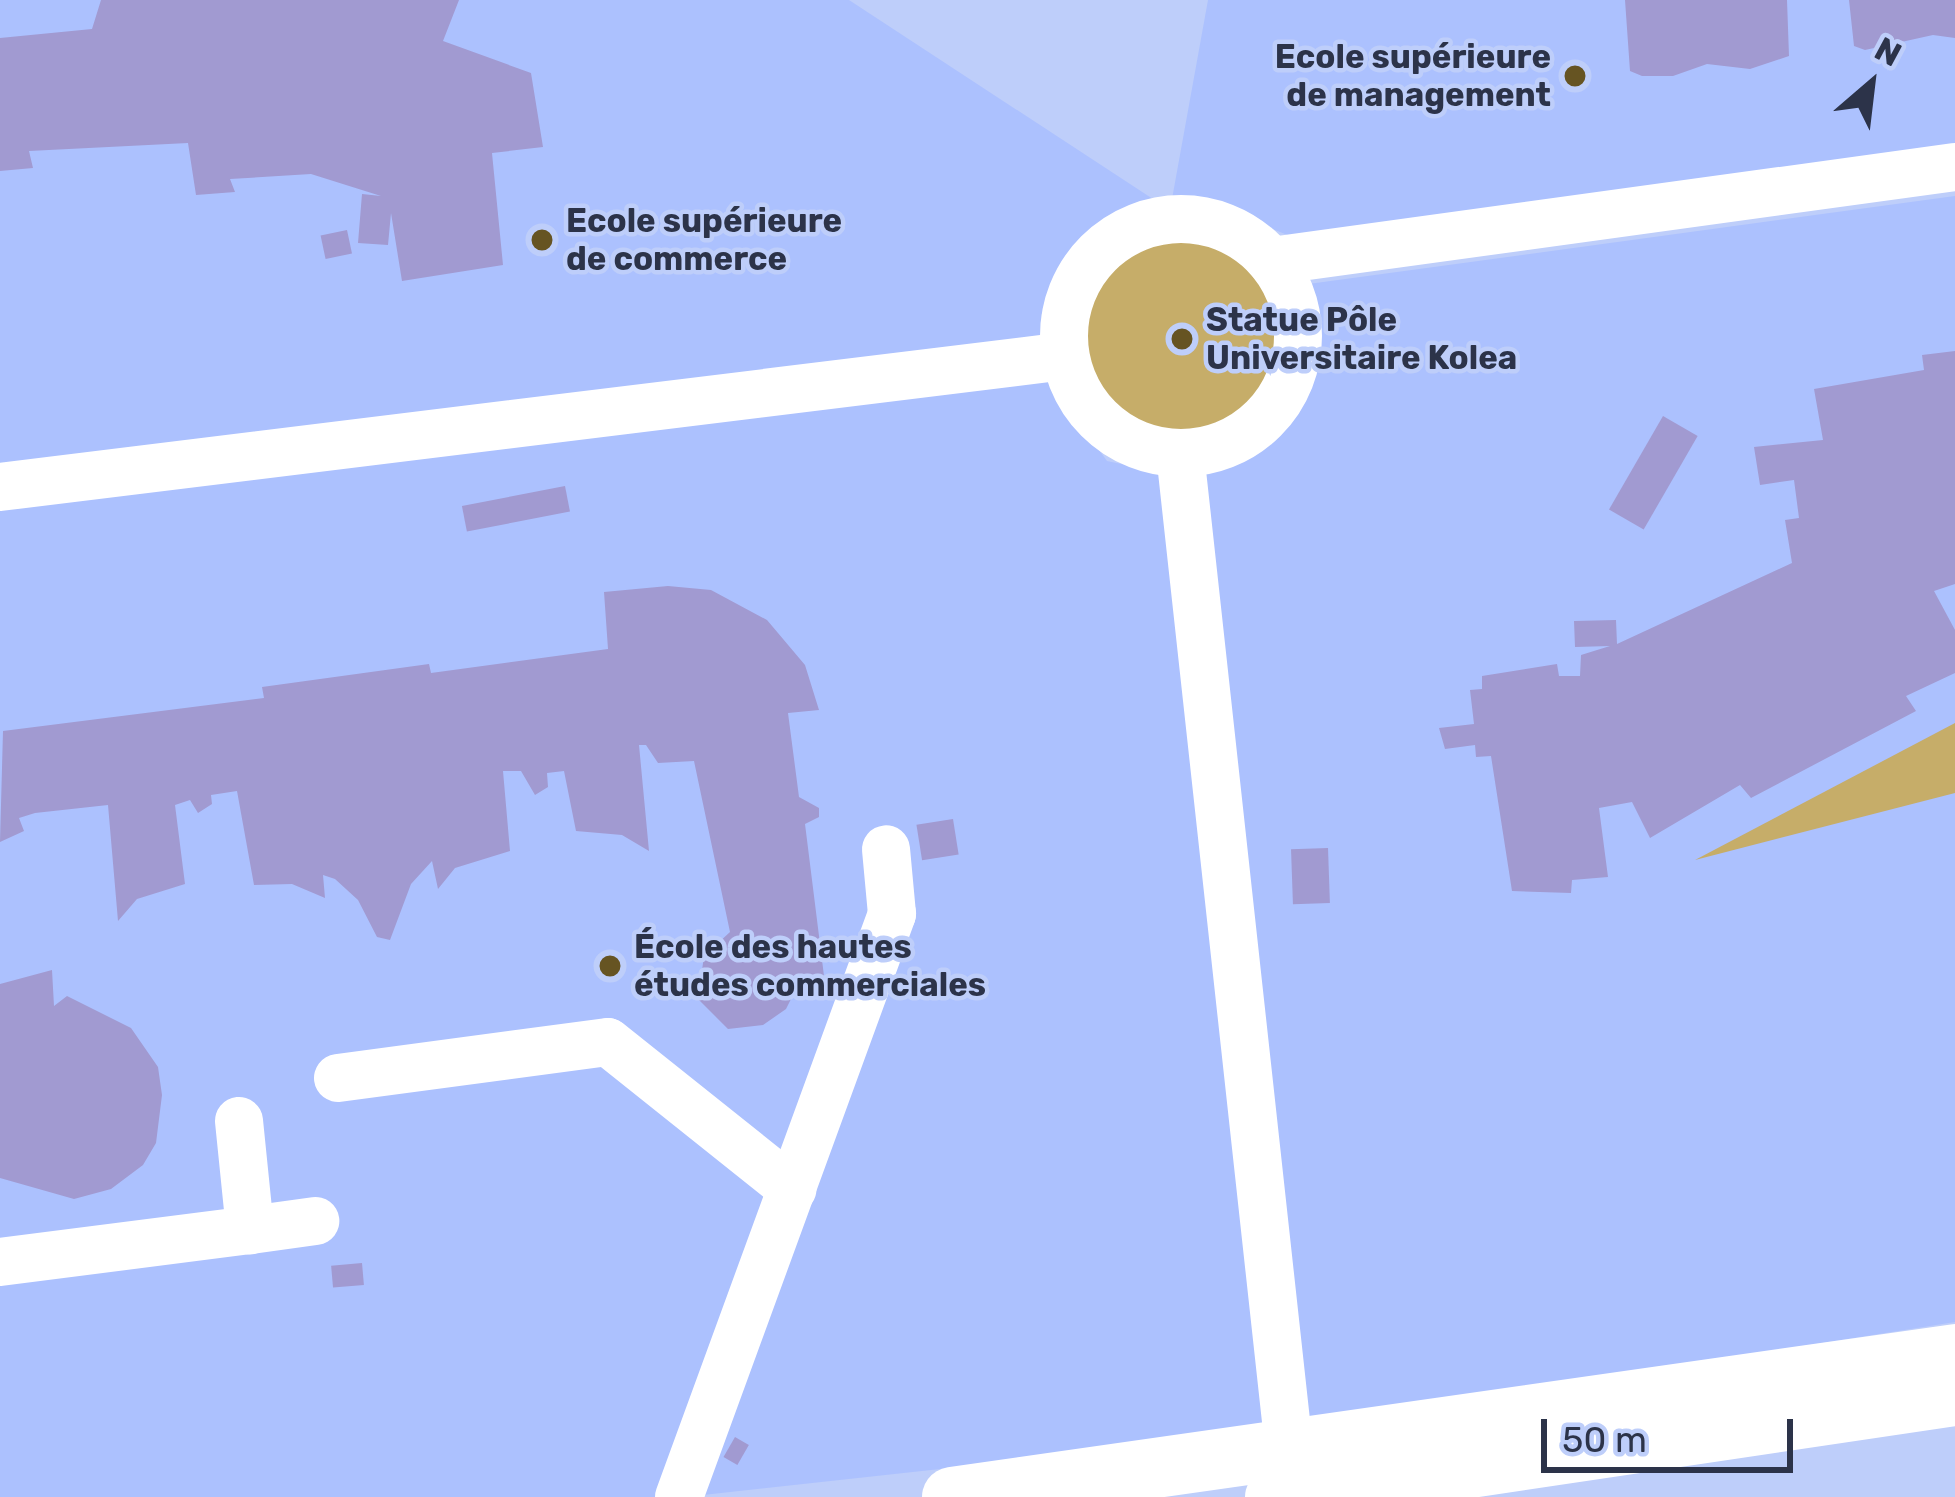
<!DOCTYPE html>
<html>
<head>
<meta charset="utf-8">
<style>
	body { margin:0 }
	#map { position:relative; width:1955px; height:1497px; overflow:hidden; background:#becefa; font-family:Rubik,sans-serif }
	div>[style] { position:absolute }
	.built>* { inset:0; background:#acc1fe }
	.green>* { inset:0; background:#c6ad69 }
	.round { border-radius:50% }
	.building>* { inset:0; background:#a19ad1; transform-origin:0 0 }
	.minor>* { height:48px; margin:-24px; padding:0 24px; transform-origin:24px; border-radius:24px; background:#fff }
	.minor>.ring { margin:-24px; padding:0; box-sizing:content-box; background:none; border:48px solid #fff; border-radius:50% }
	.major>* { height:60px; margin:-30px; padding:0 30px; transform-origin:30px; border-radius:30px; background:#fff }
	.dots>* { width:33px; height:33px; translate:-50% -50%; box-sizing:border-box; border:6px solid #becefa; border-radius:50% }
	span { translate:-50% -50%; white-space:nowrap; text-align:center; line-height:1.15; -webkit-text-stroke:9px #becefa; paint-order:stroke }
	.poi-label { font-size:33px; color:#2c3349; font-weight:700 }
	.right { translate:-100% -50%; text-align:right }
	.left { translate:0 -50%; text-align:left }
	.north { position:absolute; left:1811px; top:24px; width:120px; height:120px; -webkit-text-stroke:9px #becefa; paint-order:stroke; rotate:28deg; font-size:33px; font-weight:700; line-height:48px; text-align:center; color:#2c3349 }
	.north::after { content:''; display:block; margin:auto; width:42px; height:54px; background:#2c3349; clip-path:polygon(50% 0,100% 100%,50% 72%,0 100%) }
	.scale { position:absolute; left:1541px; top:1419px; width:252px; height:54px; box-sizing:border-box; border:6px solid #2c3349; border-top:0; padding-left:15px; font-size:36px; line-height:42px; white-space:nowrap; color:#2c3349; -webkit-text-stroke:9px #becefa; paint-order:stroke }
</style>
</head>
<body>
<div id="map">
	<div class="built">
		<div style="clip-path:polygon(0 0,849px 0,1156px 201px,1127px 208px,1071px 251px,1041px 315px,1041px 346px,0 476px)"></div>
		<div style="clip-path:polygon(1208px 0,1955px 0,1955px 151px,1290px 236px,1206px 202px,1172px 199px)"></div>
		<div style="clip-path:polygon(1955px 196px,1955px 1322px,1305px 1425px,1198px 471px,1244px 456px,1295px 406px,1310px 356px,1301px 285px)"></div>
		<div style="clip-path:polygon(1047px 377px,1107px 461px,1169px 474px,1269px 1433px,685px 1497px,0 1497px,0 499px)"></div>
	</div>
	<div class="green">
		<div class="round" style="left:1082px;top:238px;width:198px;height:198px"></div>
		<div style="clip-path:polygon(1955px 723px,1955px 793px,1695px 860px)"></div>
	</div>
	<div class="building">
		<div style="clip-path:polygon(101px 0,459px 0,443px 41px,531px 73px,543px 147px,492px 153px,503px 265px,402px 281px,391px 213px,388px 245px,358px 243px,362px 194px,381px 196px,311px 174px,230px 179px,235px 192px,196px 195px,188px 143px,29px 151px,33px 168px,0 171px,0 38px,92px 29px)"></div>
		<div style="clip-path:polygon(1625px 0,1787px 0,1789px 56px,1750px 69px,1707px 64px,1673px 76px,1642px 76px,1630px 71px)"></div>
		<div style="clip-path:polygon(1849px 0,1955px 0,1955px 38px,1933px 35px,1865px 50px,1854px 46px)"></div>
		<div style="left:347px;top:230px;width:24px;height:27px;rotate:78deg"></div>
		<div style="clip-path:polygon(1955px 351px,1955px 584px,1934px 591px,1955px 630px,1955px 673px,1906px 696px,1916px 711px,1751px 798px,1740px 785px,1650px 838px,1632px 802px,1599px 808px,1608px 877px,1572px 880px,1571px 893px,1512px 891px,1491px 756px,1476px 757px,1475px 745px,1445px 749px,1439px 728px,1474px 724px,1470px 690px,1482px 689px,1482px 676px,1557px 664px,1559px 676px,1580px 676px,1581px 655px,1610px 646px,1575px 647px,1574px 621px,1616px 620px,1617px 644px,1792px 563px,1785px 520px,1799px 518px,1794px 480px,1760px 485px,1754px 447px,1823px 440px,1814px 389px,1924px 370px,1922px 355px)"></div>
		<div style="left:1663px;top:416px;width:40px;height:108px;rotate:30deg"></div>
		<div style="left:565px;top:486px;width:26px;height:105px;rotate:79deg"></div>
		<div style="clip-path:polygon(668px 586px,711px 590px,767px 620px,805px 665px,819px 710px,788px 713px,799px 797px,819px 808px,819px 817px,805px 824px,825px 984px,797px 987px,786px 1009px,763px 1025px,728px 1029px,698px 999px,704px 956px,730px 932px,694px 761px,658px 763px,646px 745px,639px 745px,649px 851px,622px 835px,576px 831px,564px 771px,547px 773px,548px 787px,535px 795px,521px 771px,503px 771px,510px 851px,455px 868px,438px 889px,432px 861px,411px 884px,390px 940px,377px 937px,358px 900px,335px 879px,323px 875px,325px 898px,292px 884px,254px 885px,237px 791px,211px 795px,212px 804px,198px 813px,190px 800px,175px 805px,185px 884px,137px 899px,118px 921px,108px 805px,35px 813px,19px 818px,24px 831px,0 842px,3px 731px,264px 698px,262px 687px,429px 664px,431px 673px,608px 649px,604px 592px)"></div>
		<div style="left:953px;top:819px;width:36px;height:37px;rotate:81deg"></div>
		<div style="left:1328px;top:848px;width:55px;height:37px;rotate:88deg"></div>
		<div style="clip-path:polygon(52px 970px,54px 1006px,67px 996px,131px 1028px,158px 1067px,162px 1095px,156px 1143px,143px 1165px,111px 1189px,74px 1199px,0 1178px,0 984px)"></div>
		<div style="left:362px;top:1263px;width:22px;height:31px;rotate:85deg"></div>
		<div style="left:735px;top:1437px;width:16px;height:23px;rotate:30deg"></div>
	</div>
	<div class="minor">
		<div class="ring" style="left:1064px;top:219px;width:186px;height:186px"></div>
		<div style="left:1271px;top:261px;width:690px;rotate:-7.82deg"></div>
		<div style="left:1180px;top:453px;width:1001px;rotate:83.75deg"></div>
		<div style="left:0;top:487px;width:1073px;rotate:-7.01deg"></div>
		<div style="left:338px;top:1078px;width:272px;rotate:-7.6deg"></div>
		<div style="left:608px;top:1042px;width:236px;rotate:38.6deg"></div>
		<div style="left:239px;top:1121px;width:110px;rotate:84.2deg"></div>
		<div style="left:250px;top:1230px;width:66px;rotate:-7.9deg"></div>
		<div style="left:0;top:1262px;width:252px;rotate:-7.3deg"></div>
		<div style="left:679px;top:1497px;width:621px;rotate:-69.93deg"></div>
		<div style="left:892px;top:914px;width:65px;rotate:-95.3deg"></div>
	</div>
	<div class="major">
		<div style="left:952px;top:1497px;width:1013px;rotate:-8.11deg"></div>
		<div style="left:1275px;top:1497px;width:687px;rotate:-8.45deg"></div>
	</div>
	<div class="dots">
		<div style="left:1575px;top:76px;background:#665422"></div>
		<div style="left:542px;top:240px;background:#665422"></div>
		<div style="left:1182px;top:339px;background:#665422"></div>
		<div style="left:610px;top:966px;background:#665422"></div>
	</div>
	<div class="poi-label">
		<span class="right" style="left:1551px;top:76px">Ecole supérieure<br>de management</span>
		<span class="left" style="left:566px;top:240px">Ecole supérieure<br>de commerce</span>
		<span class="left" style="left:1206px;top:339px">Statue Pôle<br>Universitaire Kolea</span>
		<span class="left" style="left:634px;top:966px">École des hautes<br>études commerciales</span>
	</div>
	<div class="north">N</div>
	<div class="scale">50 m</div>
</div>
</body>
</html>
